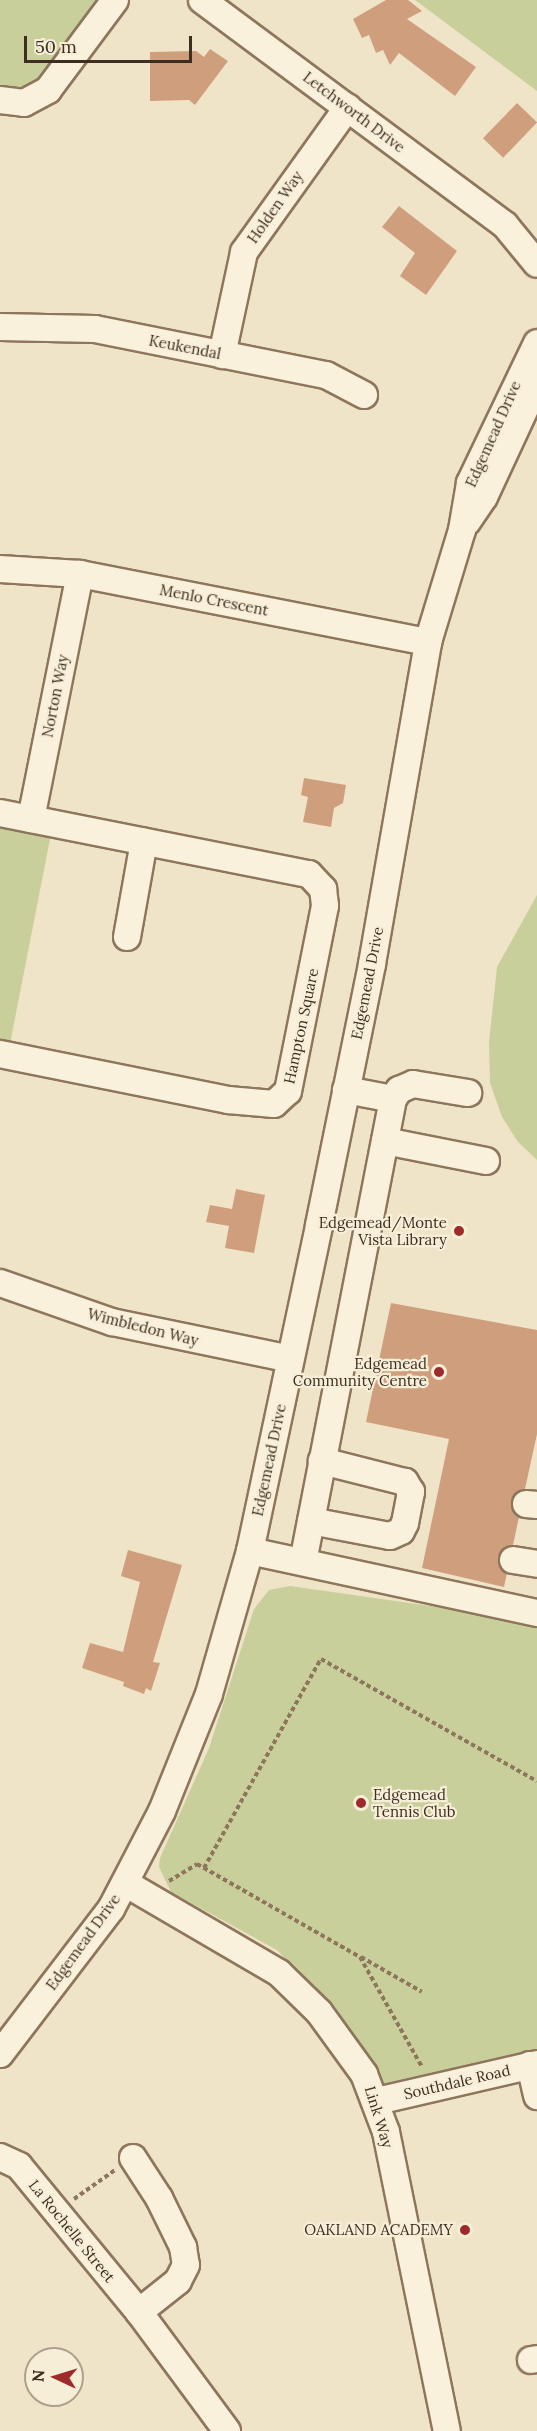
<!DOCTYPE html>
<html>
<head>
<meta charset="utf-8">
<style>
	body { margin:0 }
	#map { position:relative; width:537px; height:2431px; overflow:hidden; background:#f0e4c8; font-family:Lora,serif }
	div>[style] { position:absolute }
	.green>* { inset:0; background:#c9cf9b }
	.building>* { inset:0; background:#cf9f7d; transform-origin:0 0 }
	.path>* { height:4px; margin-top:-2px; transform-origin:0; background:repeating-linear-gradient(90deg,#8d765c 0 4.5px,transparent 0 7.5px) }
	.roads { filter:drop-shadow(2px 0 #8d765c) drop-shadow(-2px 0 #8d765c) drop-shadow(0 2px #8d765c) drop-shadow(0 -2px #8d765c) }
	.minor>* { height:26px; margin:-13px; padding:0 13px; transform-origin:13px; border-radius:13px; background:#faf1dc }
	.dots>* { width:16px; height:16px; translate:-50% -50%; box-sizing:border-box; border:3px solid #f7eed8; border-radius:50% }
	span { translate:-50% -50%; white-space:nowrap; text-align:center; line-height:1.15; -webkit-text-stroke:4.5px #f7eed8; paint-order:stroke }
	.street-label { font-size:15px; color:#3d2e20 }
	.poi-label { font-size:15px; color:#3d2e20 }
	.right { translate:-100% -50%; text-align:right }
	.left { translate:0 -50%; text-align:left }
	.north { position:absolute; left:24px; top:2347px; width:60px; height:60px; box-sizing:border-box; background:#f7eed8; border:2px solid #ada18e; border-radius:50%; rotate:274deg; font-size:16px; font-weight:700; line-height:24px; text-align:center; color:#3d2e20 }
	.north::after { content:''; display:block; margin:auto; width:21px; height:27px; background:#9e2a2b; clip-path:polygon(50% 0,100% 100%,50% 72%,0 100%) }
	.scale { position:absolute; left:24px; top:36px; width:168px; height:27px; box-sizing:border-box; border:3px solid #3d2e20; border-top:0; padding-left:8px; font-size:18px; line-height:21px; white-space:nowrap; color:#3d2e20; -webkit-text-stroke:4px #f7eed8; paint-order:stroke }
</style>
</head>
<body>
<div id="map">
	<div class="green">
		<div style="clip-path:polygon(0 0,102px 0,33px 90px,0 90px)"></div>
		<div style="clip-path:polygon(415px 0,537px 0,537px 91px)"></div>
		<div style="clip-path:polygon(0 824px,51px 834px,10px 1044px,0 1042px)"></div>
		<div style="clip-path:polygon(537px 895px,537px 1160px,518px 1142px,502px 1117px,490px 1083px,489px 1042px,497px 967px)"></div>
		<div style="clip-path:polygon(290px 1586px,537px 1621px,537px 2055px,387px 2087px,342px 2022px,277px 1950px,171px 1892px,159px 1867px,160px 1858px,209px 1748px,254px 1609px,269px 1590px)"></div>
	</div>
	<div class="building">
		<div style="clip-path:polygon(386px 0,408px 0,422px 11px,407px 19px,476px 67px,455px 96px,399px 53px,390px 65px,383px 50px,376px 53px,369px 35px,362px 38px,353px 19px)"></div>
		<div style="clip-path:polygon(210px 49px,228px 61px,195px 105px,189px 100px,150px 101px,150px 52px,196px 51px,204px 57px)"></div>
		<div style="left:517px;top:103px;width:28px;height:49px;rotate:44deg"></div>
		<div style="clip-path:polygon(399px 206px,457px 251px,426px 295px,400px 276px,415px 253px,382px 227px)"></div>
		<div style="clip-path:polygon(304px 778px,346px 785px,343px 803px,334px 808px,331px 827px,303px 822px,308px 797px,301px 795px)"></div>
		<div style="clip-path:polygon(236px 1189px,265px 1195px,254px 1253px,225px 1248px,229px 1226px,206px 1222px,210px 1205px,232px 1209px)"></div>
		<div style="clip-path:polygon(391px 1303px,537px 1330px,537px 1434px,525px 1489px,514px 1495px,511px 1502px,519px 1517px,513px 1545px,502px 1550px,498px 1557px,499px 1566px,507px 1573px,504px 1587px,422px 1568px,449px 1439px,366px 1422px)"></div>
		<div style="clip-path:polygon(128px 1550px,182px 1565px,153px 1662px,160px 1663px,151px 1691px,146px 1688px,144px 1694px,123px 1686px,124px 1682px,82px 1668px,90px 1643px,123px 1652px,140px 1582px,121px 1576px)"></div>
	</div>
	<div class="path">
		<div style="left:204px;top:1868px;width:240px;rotate:-60.8deg"></div>
		<div style="left:321px;top:1659px;width:248px;rotate:29.5deg"></div>
		<div style="left:169px;top:1881px;width:33px;rotate:-31deg"></div>
		<div style="left:197px;top:1864px;width:188px;rotate:29.7deg"></div>
		<div style="left:360px;top:1957px;width:126px;rotate:60.6deg"></div>
		<div style="left:361px;top:1957px;width:70px;rotate:29.8deg"></div>
		<div style="left:74px;top:2199px;width:50px;rotate:-35.3deg"></div>
	</div>
	<div class="roads">
		<div class="minor">
			<div style="left:202px;top:0;width:377px;rotate:36.6deg"></div>
			<div style="left:505px;top:225px;width:50px;rotate:50.6deg"></div>
			<div style="left:0;top:100px;width:24px;rotate:7deg"></div>
			<div style="left:24px;top:103px;width:27px;rotate:-28deg"></div>
			<div style="left:48px;top:90px;width:112px;rotate:-53.3deg"></div>
			<div style="left:0;top:327px;width:95px;rotate:1.2deg"></div>
			<div style="left:95px;top:329px;width:236px;rotate:11.3deg"></div>
			<div style="left:326px;top:375px;width:43px;rotate:27.8deg"></div>
			<div style="left:222px;top:355px;width:105px;rotate:-77.9deg"></div>
			<div style="left:244px;top:252px;width:178px;rotate:-54.4deg"></div>
			<div style="left:467px;top:522px;width:30px;rotate:-56deg"></div>
			<div style="left:484px;top:497px;width:126px;rotate:-65.1deg"></div>
			<div style="left:0;top:569px;width:80px;rotate:3.6deg"></div>
			<div style="left:80px;top:574px;width:355px;rotate:11.1deg"></div>
			<div style="left:0;top:813px;width:315px;rotate:11.2deg"></div>
			<div style="left:309px;top:874px;width:21px;rotate:47deg"></div>
			<div style="left:323px;top:889px;width:17px;rotate:83deg"></div>
			<div style="left:325px;top:906px;width:189px;rotate:101.3deg"></div>
			<div style="left:288px;top:1091px;width:19px;rotate:137deg"></div>
			<div style="left:274px;top:1104px;width:46px;rotate:-175deg"></div>
			<div style="left:228px;top:1100px;width:233px;rotate:-168.6deg"></div>
			<div style="left:31px;top:819px;width:250px;rotate:-78.7deg"></div>
			<div style="left:127px;top:937px;width:97px;rotate:-79.9deg"></div>
			<div style="left:393px;top:1099px;width:11px;rotate:-56deg"></div>
			<div style="left:399px;top:1090px;width:15px;rotate:-23deg"></div>
			<div style="left:413px;top:1084px;width:56px;rotate:9.3deg"></div>
			<div style="left:385px;top:1141px;width:103px;rotate:11.2deg"></div>
			<div style="left:0;top:1283px;width:119px;rotate:19.2deg"></div>
			<div style="left:112px;top:1322px;width:182px;rotate:11.7deg"></div>
			<div style="left:526px;top:1504px;width:11px;rotate:5deg"></div>
			<div style="left:311px;top:1521px;width:80px;rotate:10.8deg"></div>
			<div style="left:390px;top:1536px;width:12px;rotate:-24deg"></div>
			<div style="left:401px;top:1531px;width:9px;rotate:-63deg"></div>
			<div style="left:405px;top:1523px;width:32px;rotate:-79deg"></div>
			<div style="left:411px;top:1492px;width:12px;rotate:-121deg"></div>
			<div style="left:405px;top:1482px;width:86px;rotate:-165.8deg"></div>
			<div style="left:250px;top:1551px;width:294px;rotate:12.2deg"></div>
			<div style="left:513px;top:1560px;width:24px;rotate:9deg"></div>
			<div style="left:303px;top:1562px;width:472px;rotate:-79deg"></div>
			<div style="left:393px;top:1099px;width:48px;rotate:-169.2deg"></div>
			<div style="left:125px;top:1883px;width:178px;rotate:30.3deg"></div>
			<div style="left:279px;top:1973px;width:56px;rotate:44.3deg"></div>
			<div style="left:319px;top:2012px;width:77px;rotate:54deg"></div>
			<div style="left:364px;top:2074px;width:62px;rotate:69.2deg"></div>
			<div style="left:386px;top:2132px;width:305px;rotate:78.5deg"></div>
			<div style="left:0;top:2054px;width:183px;rotate:-52.6deg"></div>
			<div style="left:111px;top:1909px;width:110px;rotate:-62.5deg"></div>
			<div style="left:162px;top:1811px;width:126px;rotate:-68.1deg"></div>
			<div style="left:209px;top:1694px;width:149px;rotate:-74deg"></div>
			<div style="left:250px;top:1551px;width:333px;rotate:-78deg"></div>
			<div style="left:319px;top:1225px;width:266px;rotate:-78.5deg"></div>
			<div style="left:372px;top:964px;width:327px;rotate:-80.1deg"></div>
			<div style="left:428px;top:642px;width:117px;rotate:-73.1deg"></div>
			<div style="left:462px;top:530px;width:48px;rotate:-80.3deg"></div>
			<div style="left:470px;top:483px;width:155px;rotate:-64.4deg"></div>
			<div style="left:530px;top:2065px;width:32px;rotate:77deg"></div>
			<div style="left:377px;top:2101px;width:164px;rotate:-13deg"></div>
			<div style="left:0;top:2157px;width:21px;rotate:25deg"></div>
			<div style="left:19px;top:2166px;width:189px;rotate:50.6deg"></div>
			<div style="left:139px;top:2312px;width:148px;rotate:53.5deg"></div>
			<div style="left:133px;top:2158px;width:48px;rotate:57deg"></div>
			<div style="left:159px;top:2198px;width:55px;rotate:63.9deg"></div>
			<div style="left:183px;top:2247px;width:18px;rotate:81deg"></div>
			<div style="left:186px;top:2265px;width:18px;rotate:117deg"></div>
			<div style="left:178px;top:2281px;width:50px;rotate:141.5deg"></div>
			<div style="left:531px;top:2360px;width:6px;rotate:-9deg"></div>
		</div>
	</div>
	<div class="dots">
		<div style="left:459px;top:1231px;background:#9e2a2b"></div>
		<div style="left:439px;top:1372px;background:#9e2a2b"></div>
		<div style="left:361px;top:1803px;background:#9e2a2b"></div>
		<div style="left:465px;top:2230px;background:#9e2a2b"></div>
	</div>
	<div class="street-label">
		<span style="left:354px;top:112px;rotate:37deg">Letchworth Drive</span>
		<span style="left:275px;top:207px;rotate:-55deg">Holden Way</span>
		<span style="left:185px;top:347px;rotate:11deg">Keukendal</span>
		<span style="left:493px;top:434px;rotate:-66deg">Edgemead Drive</span>
		<span style="left:214px;top:600px;rotate:11deg">Menlo Crescent</span>
		<span style="left:55px;top:696px;rotate:-79deg">Norton Way</span>
		<span style="left:367px;top:983px;rotate:-79deg">Edgemead Drive</span>
		<span style="left:301px;top:1026px;rotate:-78deg">Hampton Square</span>
		<span style="left:143px;top:1327px;rotate:14deg">Wimbledon Way</span>
		<span style="left:269px;top:1460px;rotate:-78deg">Edgemead Drive</span>
		<span style="left:83px;top:1942px;rotate:-54deg">Edgemead Drive</span>
		<span style="left:457px;top:2082px;rotate:-13deg">Southdale Road</span>
		<span style="left:379px;top:2117px;rotate:73deg">Link Way</span>
		<span style="left:72px;top:2231px;rotate:51deg">La Rochelle Street</span>
	</div>
	<div class="poi-label">
		<span class="right" style="left:447px;top:1231px">Edgemead/Monte<br>Vista Library</span>
		<span class="right" style="left:427px;top:1372px">Edgemead<br>Community Centre</span>
		<span class="left" style="left:373px;top:1803px">Edgemead<br>Tennis Club</span>
		<span class="right" style="left:453px;top:2230px">OAKLAND ACADEMY</span>
	</div>
	<div class="north">N</div>
	<div class="scale">50 m</div>
</div>
</body>
</html>
